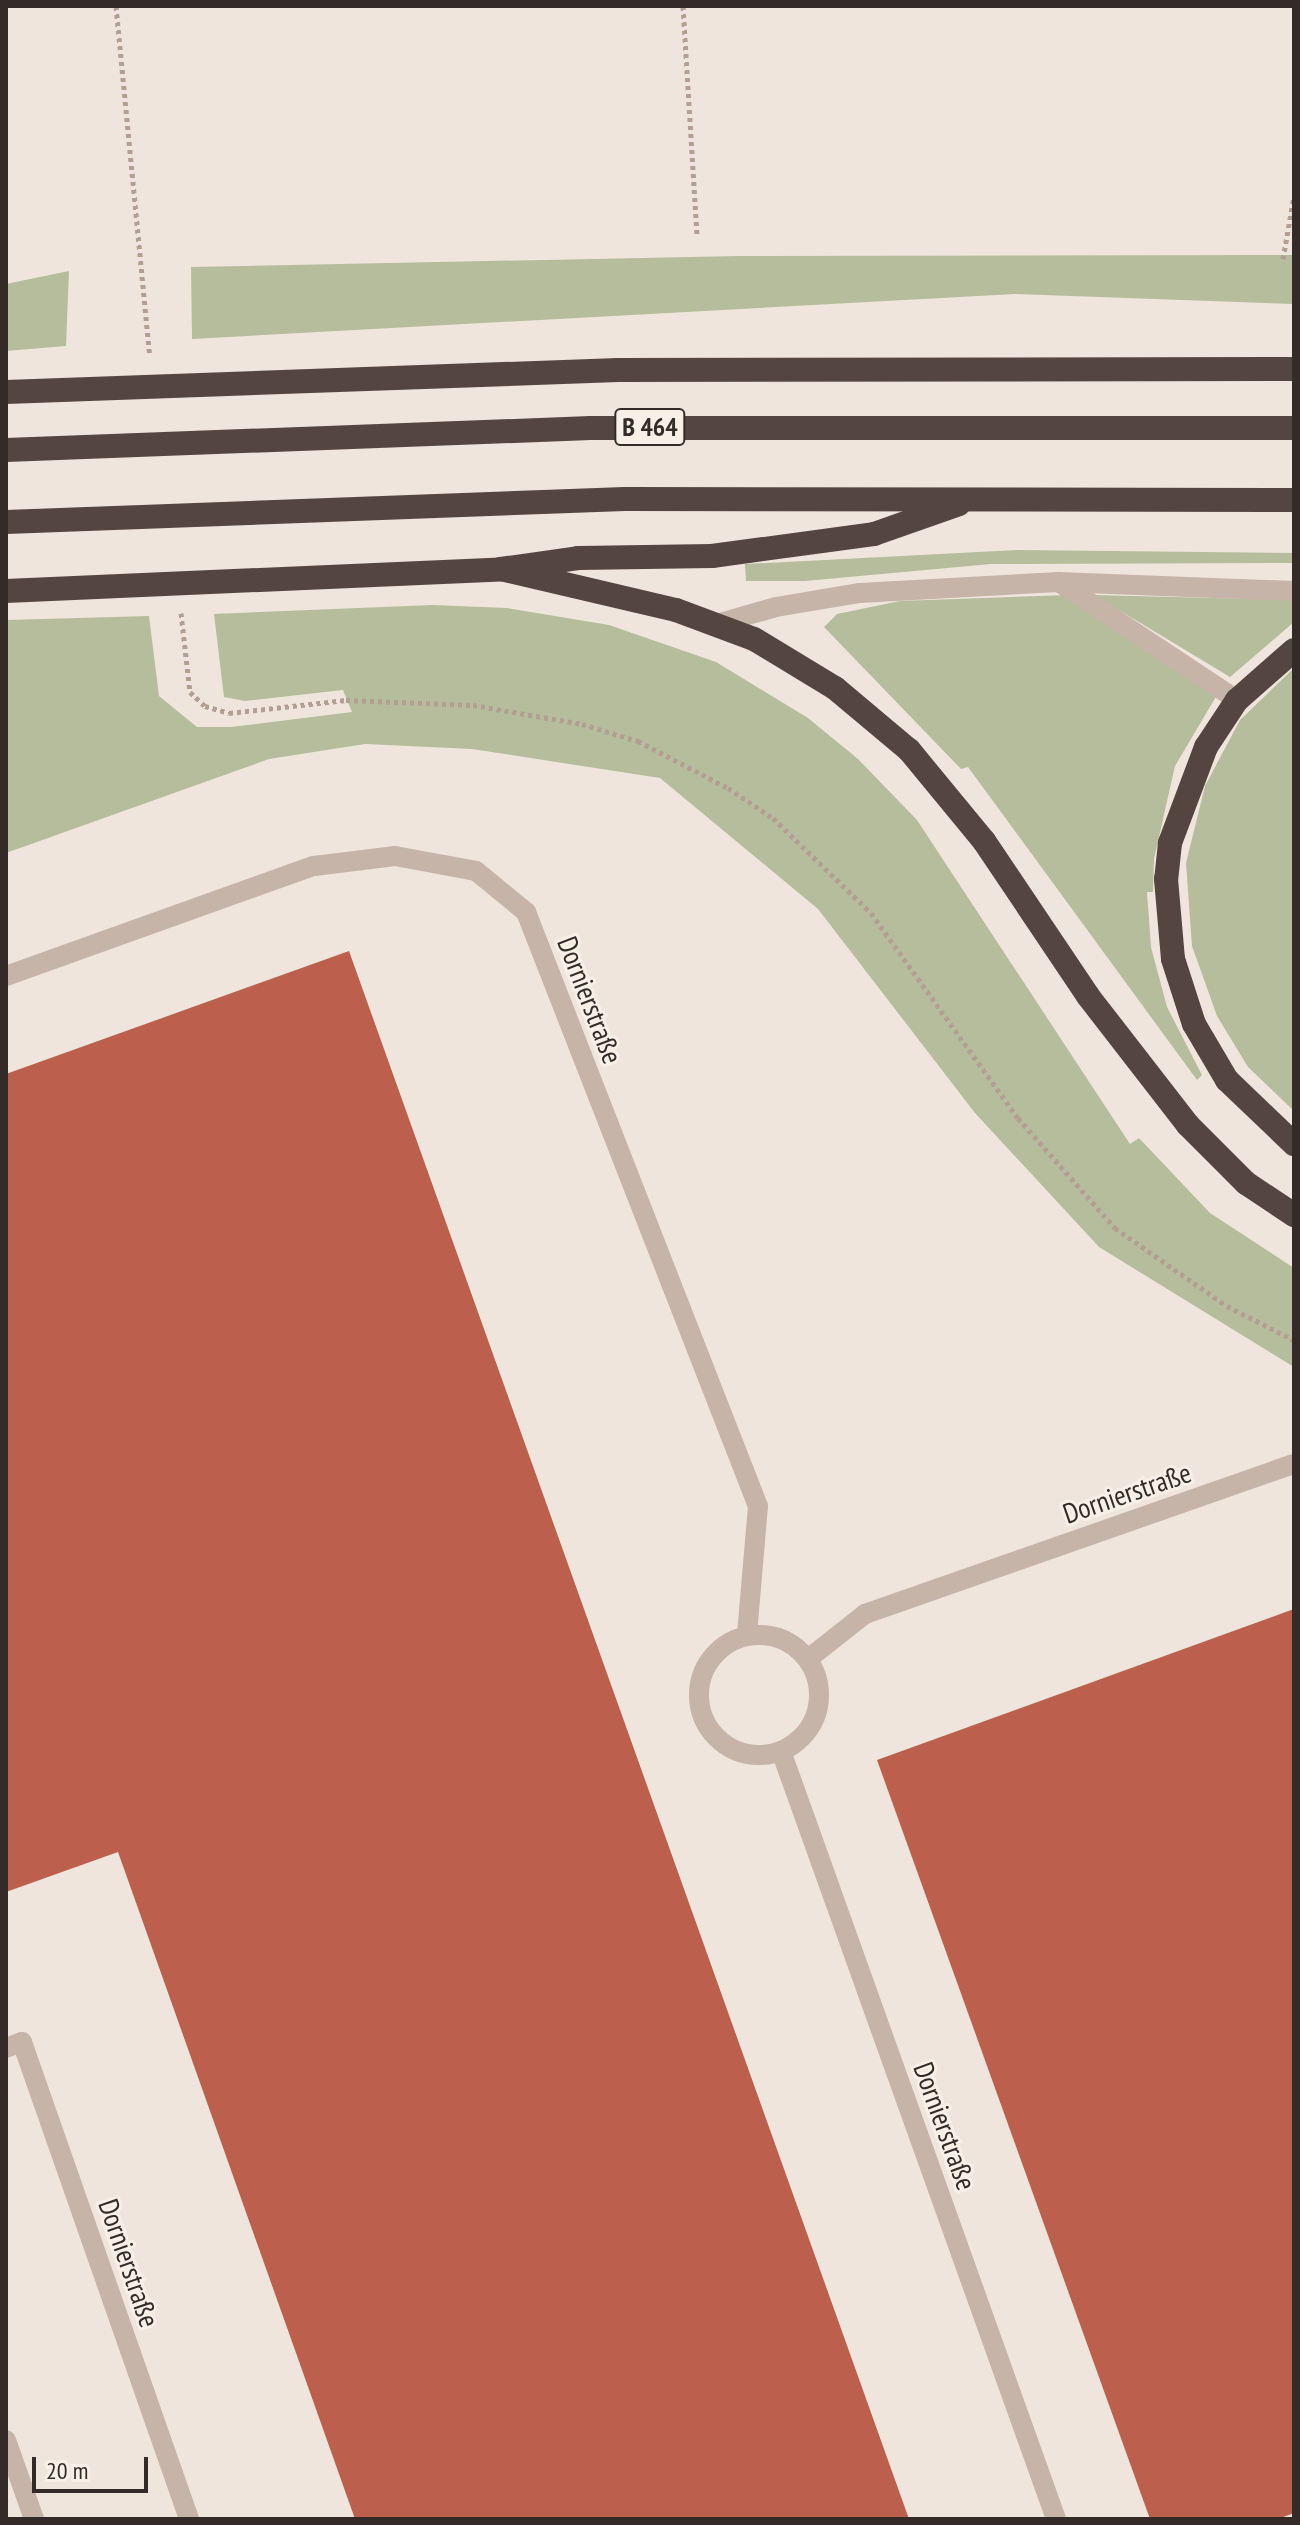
<!DOCTYPE html>
<html>
<head>
<meta charset="utf-8">
<style>
	body { margin:0 }
	#map { position:relative; width:1300px; height:2525px; overflow:hidden; background:#f0e5dc; font-family:"PT Sans Narrow",sans-serif }
	div>[style] { position:absolute }
	.green>* { inset:0; background:#b5bd9d }
	.building>* { inset:0; background:#bc604d }
	.path>* { height:5px; margin-top:-2.5px; transform-origin:0; background:repeating-linear-gradient(90deg,#b29e93 0 4px,transparent 0 8px) }
	.minor>* { height:20px; margin:-10px; padding:0 10px; transform-origin:10px; border-radius:10px; background:#c7b4a8 }
	.minor>.ring { margin:-10px; padding:0; box-sizing:content-box; background:none; border:20px solid #c7b4a8; border-radius:50% }
	.highway>* { height:24px; margin:-12px; padding:0 12px; transform-origin:12px; border-radius:12px; background:#544540 }
	span { translate:-50% -50%; white-space:nowrap; text-align:center; line-height:1.15; -webkit-text-stroke:6px #f8efe7; paint-order:stroke }
	.shield-label span { padding:2px 6px; background:#f8efe7; border:2px solid; border-radius:6px; -webkit-text-stroke-width:0 }
	.shield-label { font-size:26px; color:#342b28; font-weight:700 }
	.street-label { font-size:28px; color:#342b28 }
	.frame { position:absolute; inset:0; border:8px solid #342b28; pointer-events:none }
	.scale { position:absolute; left:32px; top:2457px; width:116px; height:36px; box-sizing:border-box; border:4px solid #342b28; border-top:0; padding-left:10px; font-size:24px; line-height:28px; white-space:nowrap; color:#342b28; -webkit-text-stroke:6px #f8efe7; paint-order:stroke }
</style>
</head>
<body>
<div id="map">
	<div class="green">
		<div style="clip-path:polygon(1294px 255px,1294px 304px,1015px 294px,192px 339px,191px 267px,738px 256px)"></div>
		<div style="clip-path:polygon(69px 271px,66px 346px,6px 351px,6px 284px)"></div>
		<div style="clip-path:polygon(1017px 550px,1294px 553px,1294px 563px,991px 564px,805px 581px,746px 581px,745px 564px)"></div>
		<div style="clip-path:polygon(1067px 595px,1217px 695px,1175px 766px,1154px 859px,1153px 892px,1147px 892px,1151px 947px,1167px 1007px,1202px 1075px,1197px 1080px,968px 767px,961px 769px,824px 627px,837px 614px,900px 601px)"></div>
		<div style="clip-path:polygon(1094px 595px,1294px 600px,1294px 622px,1230px 677px)"></div>
		<div style="clip-path:polygon(432px 605px,507px 608px,609px 625px,716px 662px,808px 718px,858px 759px,917px 820px,1130px 1144px,1139px 1138px,1210px 1213px,1294px 1268px,1294px 1367px,1099px 1247px,975px 1113px,818px 909px,660px 778px,472px 749px,365px 744px,269px 759px,6px 853px,6px 620px,149px 616px,159px 696px,197px 727px,231px 727px,352px 712px,343px 690px,245px 701px,224px 697px,214px 614px)"></div>
		<div style="clip-path:polygon(1294px 668px,1294px 1111px,1248px 1067px,1217px 1016px,1192px 946px,1186px 863px,1205px 786px,1240px 720px)"></div>
	</div>
	<div class="building">
		<div style="clip-path:polygon(349px 951px,909px 2519px,355px 2519px,118px 1852px,6px 1892px,6px 1074px)"></div>
		<div style="clip-path:polygon(1294px 1609px,1294px 2513px,1278px 2519px,1150px 2519px,877px 1760px)"></div>
	</div>
	<div class="path">
		<div style="left:116px;top:6px;width:352px;rotate:84.5deg"></div>
		<div style="left:683px;top:6px;width:231px;rotate:86.5deg"></div>
		<div style="left:1283px;top:259px;width:64px;rotate:-80.1deg"></div>
		<div style="left:181px;top:613px;width:80px;rotate:83.5deg"></div>
		<div style="left:190px;top:692px;width:21px;rotate:43deg"></div>
		<div style="left:205px;top:706px;width:25px;rotate:16deg"></div>
		<div style="left:229px;top:713px;width:118px;rotate:-6.3deg"></div>
		<div style="left:346px;top:700px;width:127px;rotate:2.3deg"></div>
		<div style="left:473px;top:705px;width:111px;rotate:9.9deg"></div>
		<div style="left:582px;top:724px;width:59px;rotate:16.9deg"></div>
		<div style="left:638px;top:741px;width:102px;rotate:27.6deg"></div>
		<div style="left:728px;top:788px;width:54px;rotate:33.7deg"></div>
		<div style="left:773px;top:818px;width:136px;rotate:44.1deg"></div>
		<div style="left:871px;top:913px;width:252px;rotate:54.4deg"></div>
		<div style="left:1018px;top:1118px;width:147px;rotate:48.6deg"></div>
		<div style="left:1115px;top:1228px;width:136px;rotate:34.9deg"></div>
		<div style="left:1227px;top:1306px;width:75px;rotate:26.9deg"></div>
	</div>
	<div class="minor">
		<div style="left:716px;top:624px;width:62px;rotate:-15.8deg"></div>
		<div style="left:776px;top:607px;width:85px;rotate:-9.5deg"></div>
		<div style="left:860px;top:593px;width:199px;rotate:-3.2deg"></div>
		<div style="left:1237px;top:700px;width:214px;rotate:-146.5deg"></div>
		<div style="left:1059px;top:582px;width:235px;rotate:2.2deg"></div>
		<div style="left:6px;top:976px;width:327px;rotate:-19.7deg"></div>
		<div style="left:314px;top:866px;width:82px;rotate:-7deg"></div>
		<div style="left:395px;top:856px;width:82px;rotate:10.5deg"></div>
		<div style="left:476px;top:871px;width:65px;rotate:39.4deg"></div>
		<div style="left:526px;top:912px;width:638px;rotate:68.67deg"></div>
		<div style="left:758px;top:1506px;width:128px;rotate:94.9deg"></div>
		<div class="ring" style="left:699px;top:1635px;width:100px;height:100px"></div>
		<div style="left:808px;top:1659px;width:73px;rotate:-38.3deg"></div>
		<div style="left:865px;top:1614px;width:454px;rotate:-19.3deg"></div>
		<div style="left:781px;top:1751px;width:816px;rotate:70.3deg"></div>
		<div style="left:6px;top:2048px;width:17px;rotate:-21deg"></div>
		<div style="left:22px;top:2042px;width:505px;rotate:70.7deg"></div>
		<div style="left:6px;top:2440px;width:84px;rotate:70.5deg"></div>
	</div>
	<div class="highway">
		<div style="left:6px;top:392px;width:613px;rotate:-2.06deg"></div>
		<div style="left:619px;top:370px;width:675px;rotate:-0.08deg"></div>
		<div style="left:6px;top:450px;width:585px;rotate:-2.15deg"></div>
		<div style="left:591px;top:428px;width:703px"></div>
		<div style="left:6px;top:522px;width:619px;rotate:-2.13deg"></div>
		<div style="left:625px;top:499px;width:669px;rotate:0.09deg"></div>
		<div style="left:501px;top:569px;width:180px;rotate:13.2deg"></div>
		<div style="left:676px;top:610px;width:83px;rotate:20.4deg"></div>
		<div style="left:754px;top:639px;width:95px;rotate:31.2deg"></div>
		<div style="left:835px;top:688px;width:97px;rotate:40deg"></div>
		<div style="left:909px;top:750px;width:118px;rotate:50.5deg"></div>
		<div style="left:984px;top:841px;width:187px;rotate:56.1deg"></div>
		<div style="left:1088px;top:996px;width:163px;rotate:52.2deg"></div>
		<div style="left:1188px;top:1125px;width:82px;rotate:45deg"></div>
		<div style="left:1246px;top:1183px;width:58px;rotate:33.7deg"></div>
		<div style="left:6px;top:591px;width:495px;rotate:-2.5deg"></div>
		<div style="left:501px;top:569px;width:78px;rotate:-8.1deg"></div>
		<div style="left:578px;top:558px;width:134px;rotate:-0.9deg"></div>
		<div style="left:712px;top:556px;width:163px;rotate:-7.7deg"></div>
		<div style="left:874px;top:534px;width:90px;rotate:-19.4deg"></div>
		<div style="left:1294px;top:650px;width:76px;rotate:138.7deg"></div>
		<div style="left:1237px;top:700px;width:56px;rotate:123.4deg"></div>
		<div style="left:1206px;top:747px;width:103px;rotate:110.6deg"></div>
		<div style="left:1170px;top:843px;width:36px;rotate:96deg"></div>
		<div style="left:1166px;top:879px;width:80px;rotate:85deg"></div>
		<div style="left:1173px;top:959px;width:68px;rotate:72.1deg"></div>
		<div style="left:1194px;top:1024px;width:65px;rotate:59.5deg"></div>
		<div style="left:1227px;top:1080px;width:93px;rotate:43.7deg"></div>
	</div>
	<div class="shield-label">
		<span style="left:650px;top:427px">B 464</span>
	</div>
	<div class="street-label">
		<span style="left:590px;top:1000px;rotate:69deg">Dornierstraße</span>
		<span style="left:1127px;top:1493px;rotate:-19deg">Dornierstraße</span>
		<span style="left:945px;top:2126px;rotate:70deg">Dornierstraße</span>
		<span style="left:129px;top:2263px;rotate:71deg">Dornierstraße</span>
	</div>
	<div class="frame"></div>
	<div class="scale">20 m</div>
</div>
</body>
</html>
